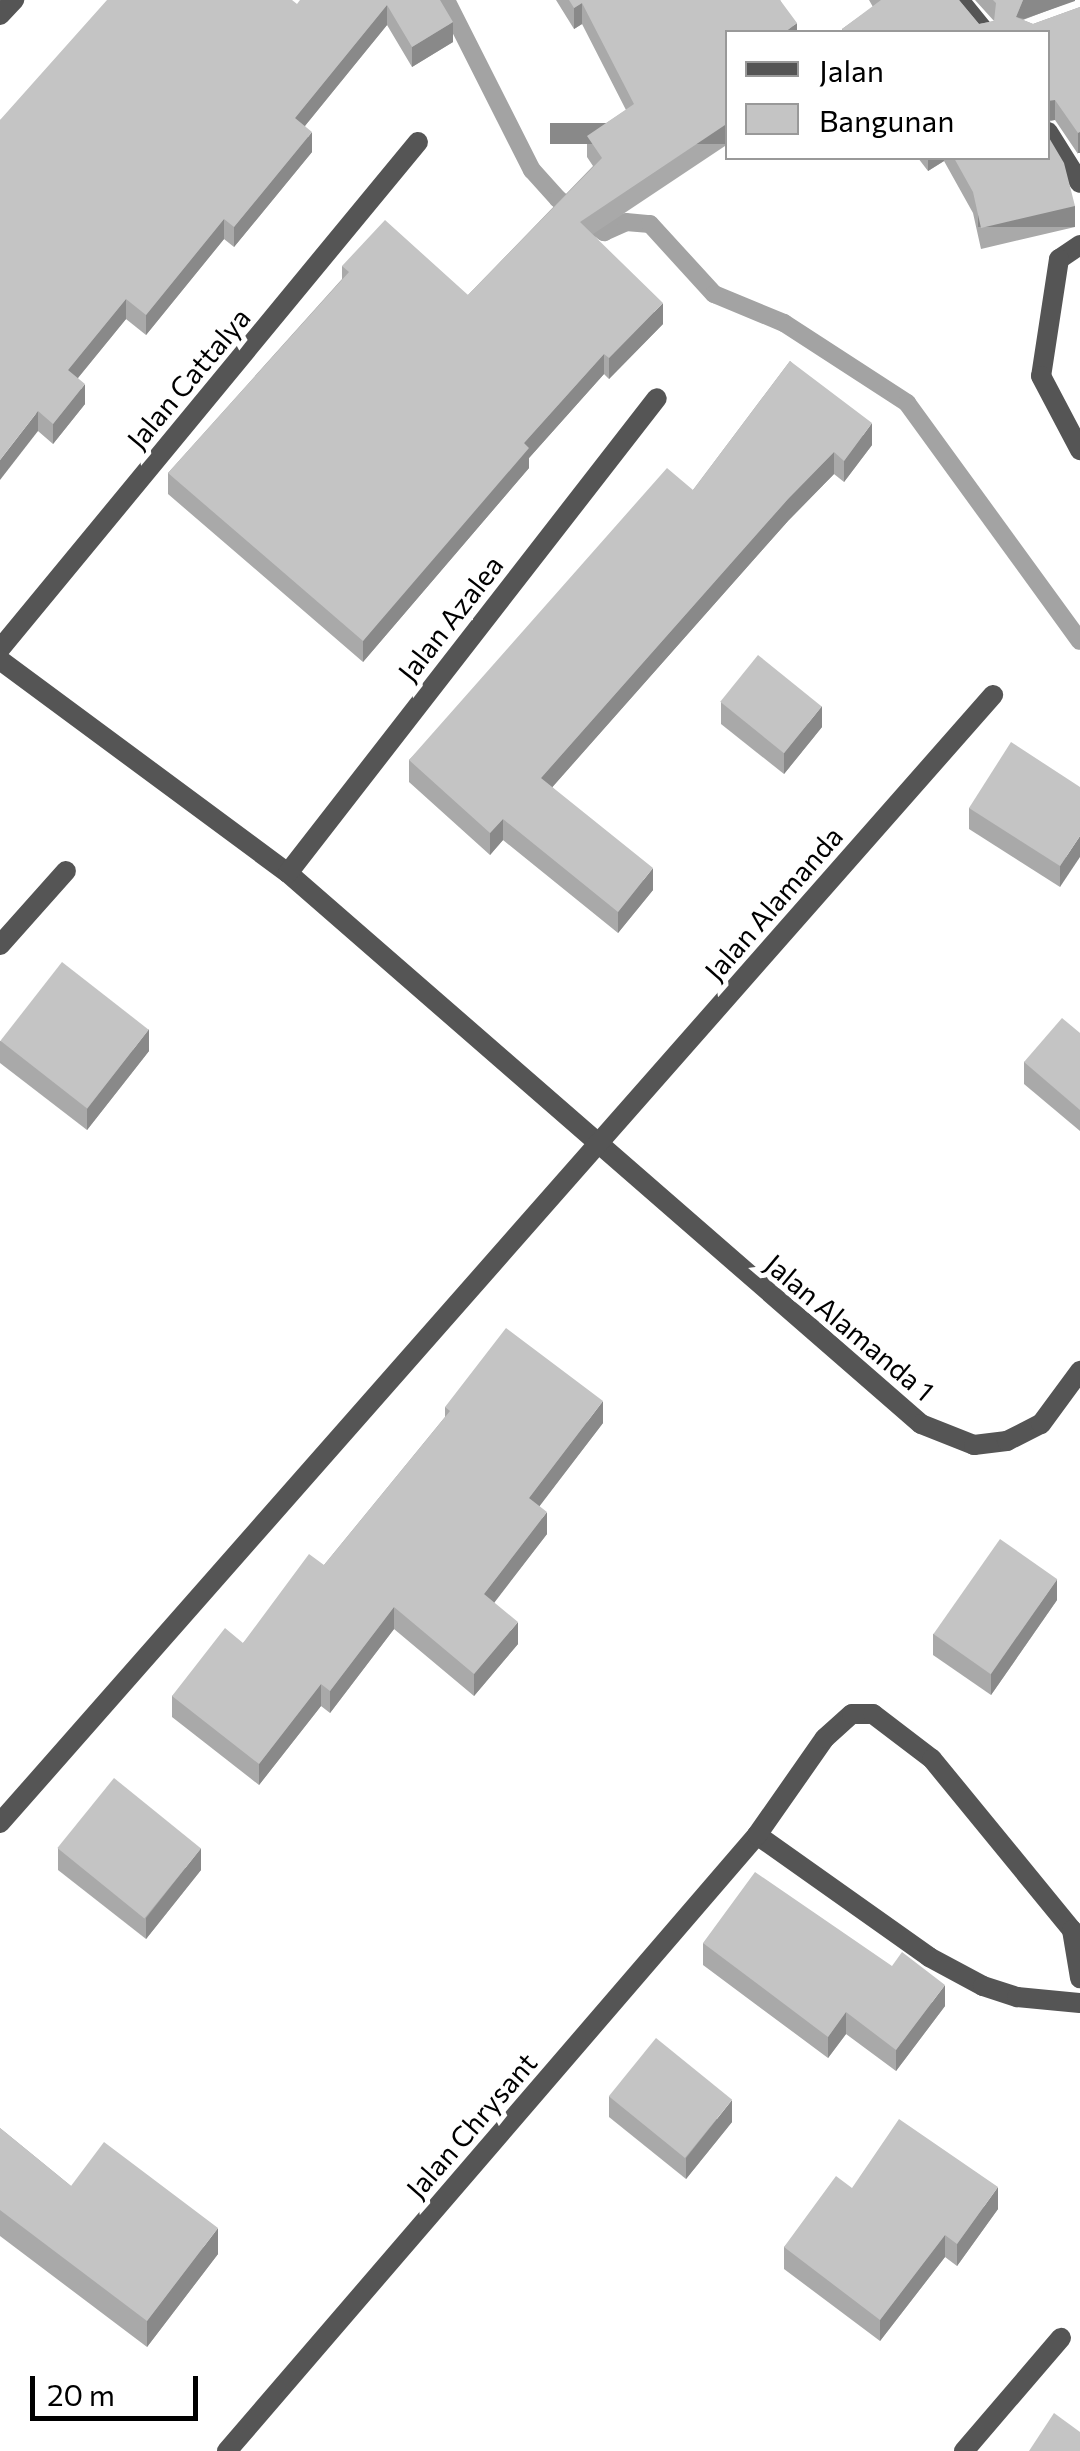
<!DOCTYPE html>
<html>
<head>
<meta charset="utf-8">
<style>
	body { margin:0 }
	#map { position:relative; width:1080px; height:2451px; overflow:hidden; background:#fff; font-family:Commissioner,sans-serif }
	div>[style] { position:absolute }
	.stream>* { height:18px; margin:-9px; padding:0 9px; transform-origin:9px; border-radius:9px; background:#a3a3a3 }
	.street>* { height:20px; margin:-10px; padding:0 10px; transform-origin:10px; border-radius:10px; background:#555 }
	.wall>* { inset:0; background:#a9a9a9 }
	.shaded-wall>* { inset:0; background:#898989; transform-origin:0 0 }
	.building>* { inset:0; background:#c4c4c4; transform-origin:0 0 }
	span { translate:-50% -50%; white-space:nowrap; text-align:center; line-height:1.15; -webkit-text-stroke:10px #fff; paint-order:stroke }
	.street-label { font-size:28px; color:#000 }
	.legend { position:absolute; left:725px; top:30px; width:325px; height:130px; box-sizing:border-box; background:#fff; border:2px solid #999; margin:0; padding:12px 18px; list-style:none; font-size:30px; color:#000 }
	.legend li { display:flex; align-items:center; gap:20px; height:50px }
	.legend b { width:50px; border:2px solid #999 }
	.scale { position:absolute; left:30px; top:2376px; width:168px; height:45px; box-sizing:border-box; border:5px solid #000; border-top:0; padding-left:12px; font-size:30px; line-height:35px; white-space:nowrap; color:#000; -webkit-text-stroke:8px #fff; paint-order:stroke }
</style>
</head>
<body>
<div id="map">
	<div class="stream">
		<div style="left:446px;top:0;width:191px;rotate:63.2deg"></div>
		<div style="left:532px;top:170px;width:39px;rotate:48deg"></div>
		<div style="left:558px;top:199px;width:57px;rotate:35.7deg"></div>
		<div style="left:604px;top:232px;width:24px;rotate:-24deg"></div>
		<div style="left:626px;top:222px;width:24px;rotate:5deg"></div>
		<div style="left:650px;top:224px;width:95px;rotate:47.6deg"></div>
		<div style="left:714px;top:294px;width:76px;rotate:22.5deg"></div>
		<div style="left:784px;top:323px;width:147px;rotate:33deg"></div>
		<div style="left:907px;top:403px;width:294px;rotate:54deg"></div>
	</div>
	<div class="street">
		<div style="left:959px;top:0;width:41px;rotate:50.9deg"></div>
		<div style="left:0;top:15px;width:21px;rotate:-47deg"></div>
		<div style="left:1048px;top:132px;width:60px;rotate:57.9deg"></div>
		<div style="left:1080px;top:245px;width:25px;rotate:146deg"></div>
		<div style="left:1059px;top:259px;width:118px;rotate:98.7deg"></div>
		<div style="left:1041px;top:376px;width:84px;rotate:62.2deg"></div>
		<div style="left:0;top:649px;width:657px;rotate:-50.5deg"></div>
		<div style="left:0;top:660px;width:358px;rotate:36.5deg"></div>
		<div style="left:288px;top:873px;width:839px;rotate:41.04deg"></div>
		<div style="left:921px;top:1424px;width:57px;rotate:21.6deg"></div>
		<div style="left:974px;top:1445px;width:33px;rotate:-7deg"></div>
		<div style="left:1007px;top:1441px;width:38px;rotate:-27deg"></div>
		<div style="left:1041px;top:1424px;width:66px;rotate:-53.7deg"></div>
		<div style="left:288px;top:873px;width:601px;rotate:-52.16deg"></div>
		<div style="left:0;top:945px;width:99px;rotate:-48.3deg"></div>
		<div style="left:0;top:1823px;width:1503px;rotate:-48.64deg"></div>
		<div style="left:757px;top:1835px;width:211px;rotate:35.3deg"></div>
		<div style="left:929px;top:1957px;width:61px;rotate:28.2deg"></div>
		<div style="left:983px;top:1986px;width:36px;rotate:18deg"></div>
		<div style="left:1017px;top:1997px;width:63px;rotate:5.4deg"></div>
		<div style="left:227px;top:2451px;width:813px;rotate:-49.29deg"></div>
		<div style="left:757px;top:1835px;width:118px;rotate:-55deg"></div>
		<div style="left:825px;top:1738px;width:36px;rotate:-42deg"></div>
		<div style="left:852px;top:1714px;width:21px"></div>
		<div style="left:873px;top:1714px;width:74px;rotate:37.3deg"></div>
		<div style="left:932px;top:1759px;width:221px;rotate:50.7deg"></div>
		<div style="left:1072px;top:1930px;width:49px;rotate:80.5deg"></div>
		<div style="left:964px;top:2451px;width:149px;rotate:-49.4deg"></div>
	</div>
	<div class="wall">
		<div style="clip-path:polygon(440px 0,453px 42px,412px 67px,387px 25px,305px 126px,312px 152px,234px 247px,224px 239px,146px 335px,126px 319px,78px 378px,85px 404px,53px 444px,38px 431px,0 120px,297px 4px)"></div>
		<div style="clip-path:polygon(556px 0,780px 0,797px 32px,728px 32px,728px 144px,593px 234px,663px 324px,609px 379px,604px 374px,529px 458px,529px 468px,363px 662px,168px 494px,168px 473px,342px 279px,342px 266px,468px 295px,593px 166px,587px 157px,587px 136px,626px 110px,582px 24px,574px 29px)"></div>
		<div style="clip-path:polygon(869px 0,959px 0,979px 24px,994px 21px,975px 0,1075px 0,1023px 20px,1033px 24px,1080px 7px,1078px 154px,1055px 120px,1048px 122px,1048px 32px,842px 32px,842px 29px,873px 7px)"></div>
		<div style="clip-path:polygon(918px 158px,1048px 158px,1075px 227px,981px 249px,973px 213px,944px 161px,928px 171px)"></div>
		<div style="clip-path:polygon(790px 361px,872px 445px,844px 482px,834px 474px,788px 521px,552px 787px,653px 890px,618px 933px,503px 840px,490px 855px,409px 782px,409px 760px,693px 490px)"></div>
		<div style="clip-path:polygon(721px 702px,822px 727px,784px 774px,721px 724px)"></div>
		<div style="clip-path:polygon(1080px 787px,1060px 887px,969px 829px,969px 808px)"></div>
		<div style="clip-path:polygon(1080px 1033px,1080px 1131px,1024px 1084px,1024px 1062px)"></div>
		<div style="clip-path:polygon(0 1041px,149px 1051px,87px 1130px,0 1063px)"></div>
		<div style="clip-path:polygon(445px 1407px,603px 1423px,539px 1506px,547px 1534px,494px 1602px,518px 1644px,474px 1696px,394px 1629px,330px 1713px,321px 1706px,259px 1785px,172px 1717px,172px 1696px,243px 1643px,324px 1565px,445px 1417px)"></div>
		<div style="clip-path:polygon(1057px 1600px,991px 1695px,933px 1655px,933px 1634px)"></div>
		<div style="clip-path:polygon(58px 1848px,201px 1870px,146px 1939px,58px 1870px)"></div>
		<div style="clip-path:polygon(703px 1943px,945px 2006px,896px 2071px,846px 2034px,828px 2058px,703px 1965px)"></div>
		<div style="clip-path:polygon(609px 2096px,732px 2122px,686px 2179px,609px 2117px)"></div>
		<div style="clip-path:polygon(0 2128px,71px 2186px,218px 2254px,147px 2347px,0 2236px)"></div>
		<div style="clip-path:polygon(852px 2188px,998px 2209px,957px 2266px,945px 2257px,880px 2341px,784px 2269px,784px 2247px)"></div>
	</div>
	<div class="shaded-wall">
		<div style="clip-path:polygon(1023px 0,1075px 0,1075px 1px,1024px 19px,1016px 17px)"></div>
		<div style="clip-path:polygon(582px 3px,582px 24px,574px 29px,574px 8px)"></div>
		<div style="clip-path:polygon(387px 5px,387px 25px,295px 138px,295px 118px)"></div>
		<div style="clip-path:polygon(453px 22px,453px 42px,412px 67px,412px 47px)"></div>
		<div style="clip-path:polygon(797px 23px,797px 32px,785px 32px)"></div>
		<div style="left:1055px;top:100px;width:20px;height:7px;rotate:90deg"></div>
		<div style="left:728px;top:123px;width:21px;height:178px;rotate:90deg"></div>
		<div style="clip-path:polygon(312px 132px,312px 152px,234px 247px,234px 227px)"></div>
		<div style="left:1080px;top:132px;width:21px;height:2px;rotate:90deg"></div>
		<div style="clip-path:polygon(928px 158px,944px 158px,944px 161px,928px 171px)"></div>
		<div style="left:1075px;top:206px;width:21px;height:97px;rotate:90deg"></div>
		<div style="clip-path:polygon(224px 219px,224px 239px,146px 335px,146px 315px)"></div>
		<div style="clip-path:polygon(126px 299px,126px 319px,68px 390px,68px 370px)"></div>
		<div style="clip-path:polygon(663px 303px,663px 324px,609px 379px,609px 358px)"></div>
		<div style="clip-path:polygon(604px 354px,604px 374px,529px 458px,529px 468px,363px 662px,363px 641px,524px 443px)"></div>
		<div style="clip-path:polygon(85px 384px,85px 404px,53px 444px,53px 424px)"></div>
		<div style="clip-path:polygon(38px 411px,38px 431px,0 480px,0 460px)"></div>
		<div style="clip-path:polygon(872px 423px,872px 445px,844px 482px,844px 461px)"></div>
		<div style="clip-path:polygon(834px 452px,834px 474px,788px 521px,541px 800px,541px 778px,788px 499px)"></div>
		<div style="clip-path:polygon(822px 706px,822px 727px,784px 774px,784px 753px)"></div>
		<div style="clip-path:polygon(503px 819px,503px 840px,490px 855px,490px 833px)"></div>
		<div style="clip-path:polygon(1080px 836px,1080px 857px,1060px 887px,1060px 866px)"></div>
		<div style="clip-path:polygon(653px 868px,653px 890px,618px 933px,618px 912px)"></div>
		<div style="clip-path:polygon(149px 1029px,149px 1051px,87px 1130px,87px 1109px)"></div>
		<div style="clip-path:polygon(603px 1401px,603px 1423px,529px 1520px,529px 1498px)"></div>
		<div style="clip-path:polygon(547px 1512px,547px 1534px,484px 1616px,484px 1594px)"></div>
		<div style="clip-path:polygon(1057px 1579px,1057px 1600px,991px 1695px,991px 1673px)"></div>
		<div style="clip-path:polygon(394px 1607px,394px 1629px,330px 1713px,330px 1691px)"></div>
		<div style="clip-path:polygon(518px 1622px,518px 1644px,474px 1696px,474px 1674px)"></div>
		<div style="clip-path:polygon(321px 1684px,321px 1706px,259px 1785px,259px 1764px)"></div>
		<div style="clip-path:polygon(201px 1848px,201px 1870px,146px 1939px,146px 1918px)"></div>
		<div style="clip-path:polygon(945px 1985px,945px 2006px,896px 2071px,896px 2050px)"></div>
		<div style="clip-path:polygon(846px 2012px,846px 2034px,828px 2058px,828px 2037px)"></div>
		<div style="clip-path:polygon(732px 2100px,732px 2122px,686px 2179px,686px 2158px)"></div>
		<div style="clip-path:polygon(998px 2187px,998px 2209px,957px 2266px,957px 2244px)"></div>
		<div style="clip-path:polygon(218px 2228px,218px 2254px,147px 2347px,147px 2321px)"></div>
		<div style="clip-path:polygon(945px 2235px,945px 2257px,880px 2341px,880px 2320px)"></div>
	</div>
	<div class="building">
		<div style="clip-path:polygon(107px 0,292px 0,297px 4px,300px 0,440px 0,453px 22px,412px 47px,387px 5px,295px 118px,312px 132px,234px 227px,224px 219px,146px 315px,126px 299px,68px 370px,85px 384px,53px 424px,38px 411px,0 460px,0 120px)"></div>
		<div style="clip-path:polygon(569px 0,780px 0,797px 23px,785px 32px,728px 32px,728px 123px,580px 222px,663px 303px,609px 358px,604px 354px,524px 443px,529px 448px,363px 641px,168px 473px,349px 272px,342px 266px,385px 220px,468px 295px,602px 158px,587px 136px,634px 104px,582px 3px,574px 8px)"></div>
		<div style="clip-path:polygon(959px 0,979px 24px,994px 21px,996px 3px,993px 0,1023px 0,1016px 17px,1033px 24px,1080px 7px,1080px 132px,1078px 133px,1055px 100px,1048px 101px,1048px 32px,844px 32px,842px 29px,881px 0)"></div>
		<div style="clip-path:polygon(1048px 136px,1064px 163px,1075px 206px,981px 228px,973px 192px,954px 158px,1048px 158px)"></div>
		<div style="clip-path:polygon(790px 361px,872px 423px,844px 461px,834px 452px,788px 499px,541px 778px,653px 868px,618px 912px,503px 819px,490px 833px,409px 760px,667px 468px,693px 490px)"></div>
		<div style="left:758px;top:655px;width:82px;height:60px;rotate:39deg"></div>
		<div style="clip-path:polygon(1011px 742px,1080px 787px,1080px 836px,1060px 866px,969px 808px)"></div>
		<div style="left:62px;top:962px;width:110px;height:100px;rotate:38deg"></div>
		<div style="clip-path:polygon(1062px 1018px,1080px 1033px,1080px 1110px,1024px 1062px)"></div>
		<div style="clip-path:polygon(506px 1328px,603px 1401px,529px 1498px,547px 1512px,484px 1594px,518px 1622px,474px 1674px,394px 1607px,330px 1691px,321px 1684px,259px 1764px,172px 1696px,225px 1628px,243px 1643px,309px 1554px,324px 1565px,450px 1411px,445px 1407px)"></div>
		<div style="left:1000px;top:1539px;width:70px;height:116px;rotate:35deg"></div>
		<div style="left:114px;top:1778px;width:112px;height:90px;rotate:39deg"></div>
		<div style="clip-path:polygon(755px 1872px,892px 1966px,902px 1952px,945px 1985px,896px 2050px,846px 2012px,828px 2037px,703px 1943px)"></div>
		<div style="left:656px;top:2038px;width:98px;height:75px;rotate:39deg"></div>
		<div style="clip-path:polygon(899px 2119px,998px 2187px,957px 2244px,945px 2235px,880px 2320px,784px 2247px,836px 2176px,852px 2188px)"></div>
		<div style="clip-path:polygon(0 2128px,71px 2186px,104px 2142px,218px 2228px,147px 2321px,0 2210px)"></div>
		<div style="clip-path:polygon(1054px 2413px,1080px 2432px,1080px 2451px,1029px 2451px)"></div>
	</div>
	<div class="street-label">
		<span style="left:188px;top:378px;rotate:-50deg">Jalan Cattalya</span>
		<span style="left:450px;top:618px;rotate:-52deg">Jalan Azalea</span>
		<span style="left:773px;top:903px;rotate:-49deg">Jalan Alamanda</span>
		<span style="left:850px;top:1327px;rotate:40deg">Jalan Alamanda 1</span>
		<span style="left:471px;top:2125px;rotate:-49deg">Jalan Chrysant</span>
	</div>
	<ul class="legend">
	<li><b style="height:12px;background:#555"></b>Jalan</li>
	<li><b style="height:28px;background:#c4c4c4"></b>Bangunan</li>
	</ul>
	<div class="scale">20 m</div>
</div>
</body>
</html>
